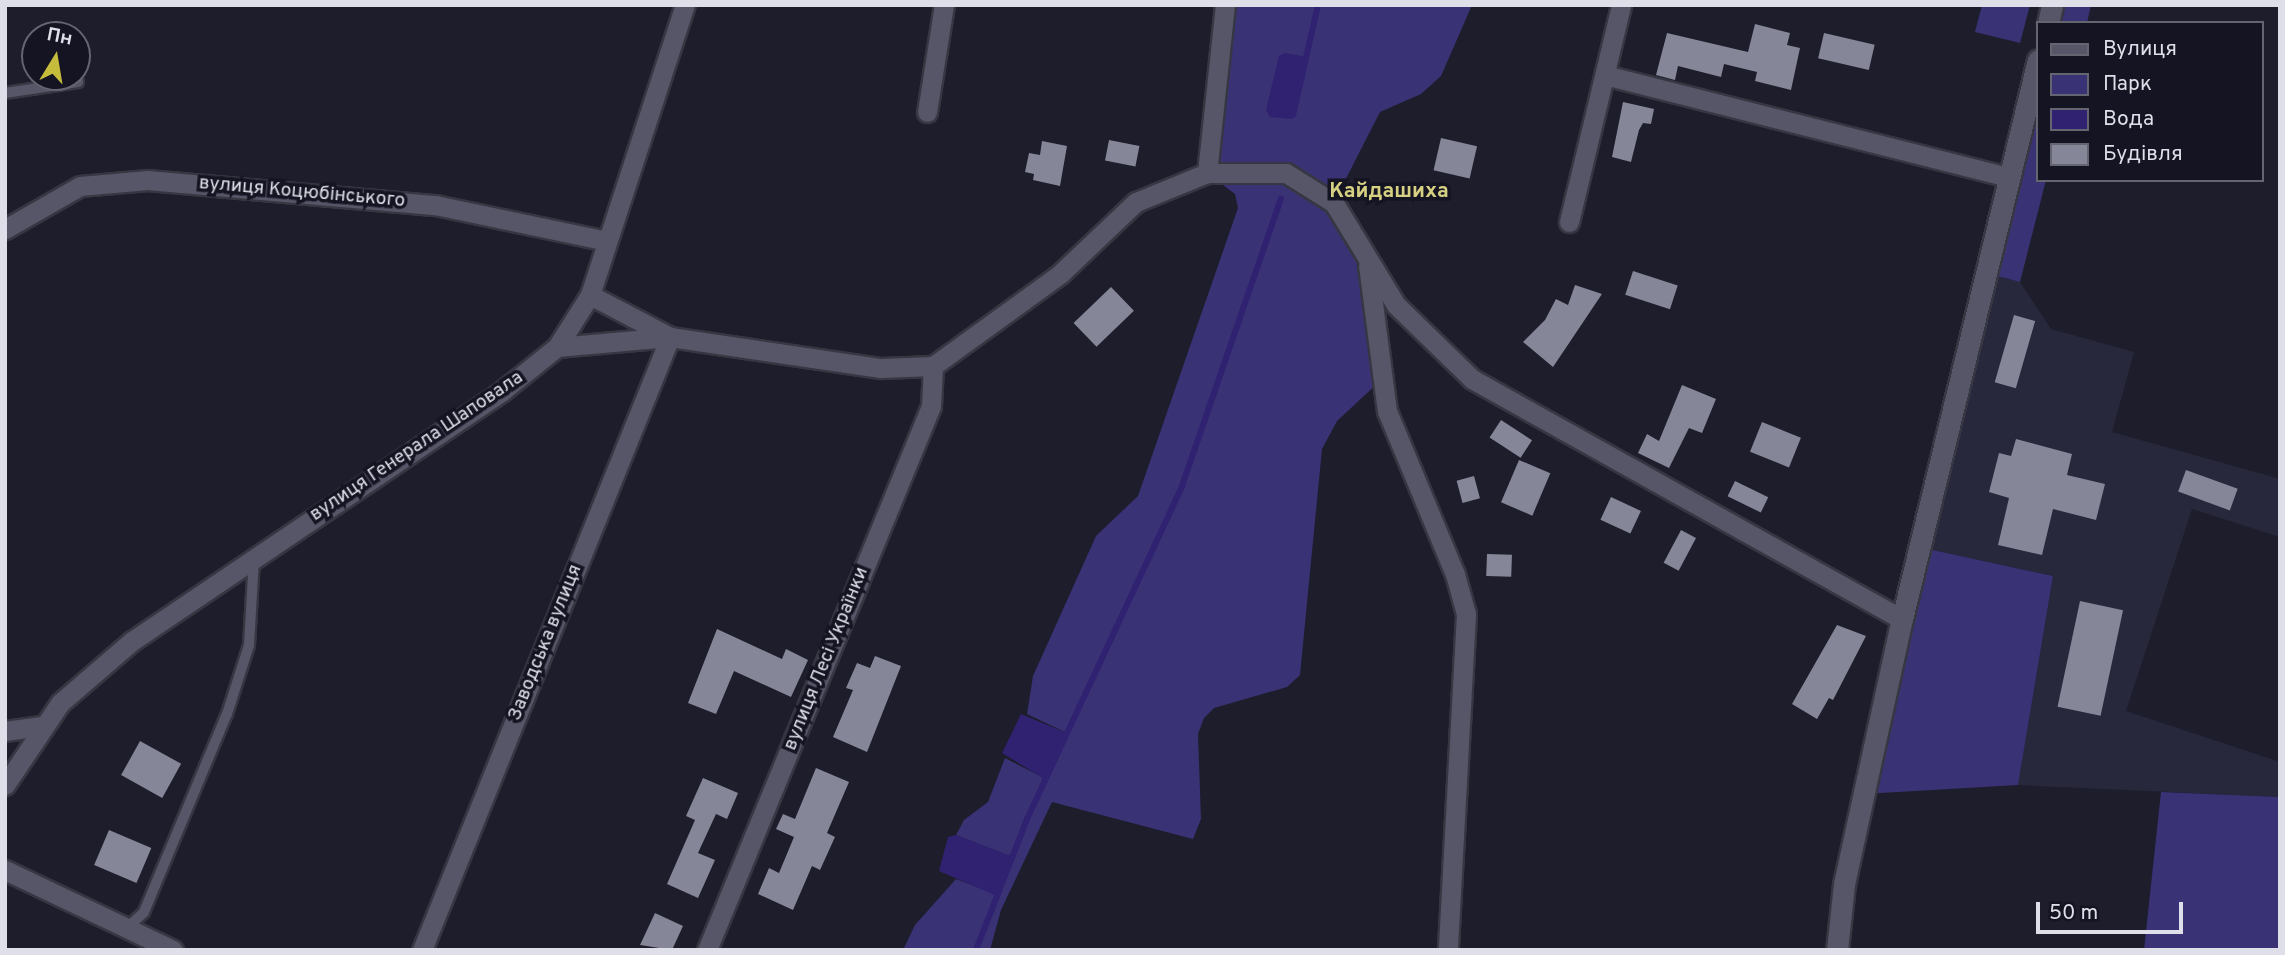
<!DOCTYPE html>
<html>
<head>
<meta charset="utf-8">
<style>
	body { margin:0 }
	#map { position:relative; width:2285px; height:955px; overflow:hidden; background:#1d1d2c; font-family:Overpass,sans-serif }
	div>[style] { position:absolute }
	.built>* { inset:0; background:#28283c }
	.green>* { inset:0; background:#393275 }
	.water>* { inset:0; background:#302171 }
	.stream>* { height:6px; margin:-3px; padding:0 3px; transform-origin:3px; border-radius:3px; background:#302171 }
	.building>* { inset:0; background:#858698; transform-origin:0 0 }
	.roads { filter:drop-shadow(2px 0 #373743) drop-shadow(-2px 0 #373743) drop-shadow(0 2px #373743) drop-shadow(0 -2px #373743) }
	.lane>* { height:10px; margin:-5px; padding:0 5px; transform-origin:5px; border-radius:5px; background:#565668 }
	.street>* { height:19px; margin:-9.5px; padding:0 9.5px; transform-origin:9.5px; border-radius:9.5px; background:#565668 }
	.secondary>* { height:21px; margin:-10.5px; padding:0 10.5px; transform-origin:10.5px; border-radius:10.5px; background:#565668 }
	span { translate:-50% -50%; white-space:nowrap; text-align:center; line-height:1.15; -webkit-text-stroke:7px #141422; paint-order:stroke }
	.street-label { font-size:19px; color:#dfdfe9 }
	.neighbourhood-label { font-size:21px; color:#d6d082; font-weight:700 }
	.frame { position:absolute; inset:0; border:7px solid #dfdfe9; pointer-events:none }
	.legend { position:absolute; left:2036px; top:21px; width:228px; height:161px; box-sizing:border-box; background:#141422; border:2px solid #656572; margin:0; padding:9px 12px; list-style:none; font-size:21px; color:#dfdfe9 }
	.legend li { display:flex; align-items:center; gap:14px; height:35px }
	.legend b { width:35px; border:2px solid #656572 }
	.north { position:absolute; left:21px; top:21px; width:70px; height:70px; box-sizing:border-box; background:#141422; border:2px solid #656572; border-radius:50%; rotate:11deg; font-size:19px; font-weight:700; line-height:28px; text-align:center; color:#dfdfe9 }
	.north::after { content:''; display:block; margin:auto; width:24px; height:32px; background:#c6bc3c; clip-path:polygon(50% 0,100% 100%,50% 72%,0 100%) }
	.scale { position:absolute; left:2036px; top:902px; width:147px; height:32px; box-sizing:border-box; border:4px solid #dfdfe9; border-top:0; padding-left:9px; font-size:21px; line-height:24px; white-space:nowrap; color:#dfdfe9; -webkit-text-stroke:5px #141422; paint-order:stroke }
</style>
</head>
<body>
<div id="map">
	<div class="built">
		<div style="clip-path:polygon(1986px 273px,2020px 282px,2051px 329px,2134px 352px,2112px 432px,2280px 479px,2280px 537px,2192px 509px,2126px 711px,2280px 762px,2280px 797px,2018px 785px,2053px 576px,1919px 547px)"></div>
	</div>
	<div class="green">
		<div style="clip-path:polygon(1223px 5px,1472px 5px,1441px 76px,1421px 94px,1380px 112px,1334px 202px,1356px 232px,1380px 381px,1337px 421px,1322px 449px,1300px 675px,1287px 687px,1214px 708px,1204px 718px,1198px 734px,1201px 819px,1193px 839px,1052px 802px,1001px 910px,990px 950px,903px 950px,915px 925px,956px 879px,998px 895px,1012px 857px,956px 835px,964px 820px,988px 802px,1005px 758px,1046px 779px,1067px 733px,1027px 714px,1033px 676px,1096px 536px,1138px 496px,1238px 208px,1235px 194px,1207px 173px)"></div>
		<div style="clip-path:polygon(1982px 5px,2030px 5px,2020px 43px,1975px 32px)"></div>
		<div style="clip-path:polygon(2052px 5px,2091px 5px,2087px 23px,2048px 23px)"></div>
		<div style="clip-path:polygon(2038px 60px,2038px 180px,2046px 180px,2020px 282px,1986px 273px)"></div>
		<div style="clip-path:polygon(1919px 547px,2053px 576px,2018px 785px,1863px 794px)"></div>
		<div style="clip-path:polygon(2161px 792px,2280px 797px,2280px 950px,2144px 950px)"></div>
	</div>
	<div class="water">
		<div style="clip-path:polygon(1285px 53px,1307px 57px,1292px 119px,1270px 117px,1266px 110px,1279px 56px)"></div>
		<div style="clip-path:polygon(1021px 714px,1067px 733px,1046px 780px,1002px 753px)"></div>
		<div style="clip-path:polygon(956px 835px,1013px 857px,997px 896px,939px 871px,948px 837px)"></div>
	</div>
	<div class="stream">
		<div style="left:1293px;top:115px;width:113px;rotate:-77.2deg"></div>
		<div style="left:976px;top:950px;width:141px;rotate:-68.7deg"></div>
		<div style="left:1027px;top:819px;width:367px;rotate:-65deg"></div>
		<div style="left:1182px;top:486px;width:304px;rotate:-71deg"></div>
	</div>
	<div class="building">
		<div style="clip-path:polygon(1755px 24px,1790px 33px,1787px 45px,1800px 48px,1791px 90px,1755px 81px,1757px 72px,1724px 64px,1721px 77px,1678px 66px,1675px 80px,1656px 75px,1667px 33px,1748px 52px)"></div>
		<div style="left:1824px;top:33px;width:52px;height:26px;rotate:13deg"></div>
		<div style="clip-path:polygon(1623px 102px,1654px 109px,1651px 124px,1643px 123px,1639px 130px,1631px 162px,1612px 157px)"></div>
		<div style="left:1441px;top:138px;width:37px;height:33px;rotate:13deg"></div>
		<div style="left:1109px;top:140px;width:31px;height:21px;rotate:11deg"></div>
		<div style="clip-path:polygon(1042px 141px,1067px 146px,1060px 186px,1033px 180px,1034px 174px,1025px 172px,1029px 153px,1040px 155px)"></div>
		<div style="left:1633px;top:271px;width:47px;height:25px;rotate:18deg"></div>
		<div style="clip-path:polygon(1575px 285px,1602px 294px,1553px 367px,1523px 342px,1545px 320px,1556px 299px,1568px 305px)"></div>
		<div style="left:1111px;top:287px;width:33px;height:52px;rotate:46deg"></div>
		<div style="left:2014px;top:315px;width:22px;height:70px;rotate:16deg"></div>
		<div style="clip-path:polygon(1682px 385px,1716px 399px,1702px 433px,1689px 428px,1669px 468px,1638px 453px,1647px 434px,1659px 441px)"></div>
		<div style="left:1501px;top:420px;width:37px;height:21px;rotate:33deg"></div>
		<div style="left:1762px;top:422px;width:42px;height:32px;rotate:22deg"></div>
		<div style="clip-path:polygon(2016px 439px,2072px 454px,2067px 475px,2105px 484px,2096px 520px,2053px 509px,2042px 555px,1998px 545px,2009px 498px,1989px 492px,1999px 453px,2011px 456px)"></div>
		<div style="left:1519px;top:460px;width:34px;height:46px;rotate:23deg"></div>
		<div style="left:2186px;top:470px;width:55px;height:23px;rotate:20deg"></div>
		<div style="left:1474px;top:476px;width:23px;height:18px;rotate:75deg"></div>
		<div style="left:1735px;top:481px;width:37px;height:17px;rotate:26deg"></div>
		<div style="left:1611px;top:497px;width:33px;height:25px;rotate:25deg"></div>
		<div style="left:1681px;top:530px;width:17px;height:37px;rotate:28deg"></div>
		<div style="left:1487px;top:554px;width:25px;height:22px;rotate:2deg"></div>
		<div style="left:2080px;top:601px;width:44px;height:108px;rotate:12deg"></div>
		<div style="clip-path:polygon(1837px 625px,1866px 636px,1833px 700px,1829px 698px,1817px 719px,1792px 704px)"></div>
		<div style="clip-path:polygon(717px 629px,782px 659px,786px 649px,808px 660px,791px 697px,734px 671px,716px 714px,688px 703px)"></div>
		<div style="clip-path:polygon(875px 656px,901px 666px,867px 752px,833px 737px,853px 690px,846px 688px,857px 663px,870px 668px)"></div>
		<div style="left:140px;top:741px;width:47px;height:39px;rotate:29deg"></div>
		<div style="clip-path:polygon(816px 768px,849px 782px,827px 833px,835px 837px,820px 870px,812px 866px,793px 910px,758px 894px,769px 868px,779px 873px,794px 837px,776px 829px,783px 814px,795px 819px)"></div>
		<div style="clip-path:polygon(703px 778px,738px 793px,727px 819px,716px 814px,698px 853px,715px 860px,698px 898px,667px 884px,695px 820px,686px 816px)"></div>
		<div style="left:109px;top:830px;width:46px;height:38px;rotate:23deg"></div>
		<div style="clip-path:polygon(655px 913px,683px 926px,672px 950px,640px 945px)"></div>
	</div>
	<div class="roads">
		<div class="lane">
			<div style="left:5px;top:93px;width:74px;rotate:-8.6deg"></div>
			<div style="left:127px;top:928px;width:23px;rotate:-43deg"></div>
			<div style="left:144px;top:912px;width:215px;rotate:-67.3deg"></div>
			<div style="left:227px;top:714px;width:72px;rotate:-72.3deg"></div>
			<div style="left:249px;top:645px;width:86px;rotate:-86.7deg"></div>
		</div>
		<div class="street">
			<div style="left:1605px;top:75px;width:416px;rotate:14.2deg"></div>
			<div style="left:927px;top:112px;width:108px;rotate:-81deg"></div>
			<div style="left:1207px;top:173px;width:169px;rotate:-83.9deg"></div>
			<div style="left:1569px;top:222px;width:223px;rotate:-76.5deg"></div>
			<div style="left:5px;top:229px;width:86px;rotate:-29.8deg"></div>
			<div style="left:80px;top:186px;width:68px;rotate:-5deg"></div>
			<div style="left:148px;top:180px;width:288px;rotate:5deg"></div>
			<div style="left:435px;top:205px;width:176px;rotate:11.8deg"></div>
			<div style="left:1368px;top:265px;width:147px;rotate:82.6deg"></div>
			<div style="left:1387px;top:411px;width:177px;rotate:67.4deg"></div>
			<div style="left:1455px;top:574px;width:41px;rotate:74.6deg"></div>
			<div style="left:1466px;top:614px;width:336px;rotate:93.1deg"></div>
			<div style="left:557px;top:347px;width:113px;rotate:-5.1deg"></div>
			<div style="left:670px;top:337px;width:213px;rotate:8.4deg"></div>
			<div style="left:881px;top:368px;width:52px;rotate:-2.2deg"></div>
			<div style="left:933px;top:366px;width:157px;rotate:-35.9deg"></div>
			<div style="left:1060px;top:274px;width:105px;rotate:-43.5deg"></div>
			<div style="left:1136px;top:202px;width:77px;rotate:-22.2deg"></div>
			<div style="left:1207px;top:173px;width:79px"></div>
			<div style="left:1286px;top:173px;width:57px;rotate:32deg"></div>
			<div style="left:1334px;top:203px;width:119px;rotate:58.7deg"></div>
			<div style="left:1396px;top:305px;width:106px;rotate:44.2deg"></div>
			<div style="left:1472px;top:379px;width:492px;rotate:29.2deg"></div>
			<div style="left:5px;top:731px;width:35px;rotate:-8deg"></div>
			<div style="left:5px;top:785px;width:99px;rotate:-56.1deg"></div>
			<div style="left:60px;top:703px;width:95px;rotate:-40.7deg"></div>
			<div style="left:132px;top:641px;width:445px;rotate:-34deg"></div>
			<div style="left:501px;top:392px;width:72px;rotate:-38.8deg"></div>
			<div style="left:557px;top:347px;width:62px;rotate:-57.6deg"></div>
			<div style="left:590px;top:295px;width:305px;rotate:-71.9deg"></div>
			<div style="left:5px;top:870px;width:186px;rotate:25.5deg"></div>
			<div style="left:422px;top:950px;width:661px;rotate:-67.97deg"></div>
			<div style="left:670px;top:337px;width:90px;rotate:-152.3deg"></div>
			<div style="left:707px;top:950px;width:588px;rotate:-67.62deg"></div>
			<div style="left:931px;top:406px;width:40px;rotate:-87.1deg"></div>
		</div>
		<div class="secondary">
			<div style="left:2048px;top:23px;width:18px;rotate:-77deg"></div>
			<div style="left:1837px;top:950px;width:66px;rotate:-83.9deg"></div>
			<div style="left:1844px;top:884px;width:271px;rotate:-77.7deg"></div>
			<div style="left:1902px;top:619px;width:575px;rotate:-76.33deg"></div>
		</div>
	</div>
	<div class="street-label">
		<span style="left:302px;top:193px;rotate:5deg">вулиця Коцюбінського</span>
		<span style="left:417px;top:447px;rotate:-34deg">вулиця Генерала Шаповала</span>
		<span style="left:546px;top:643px;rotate:-68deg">Заводська вулиця</span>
		<span style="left:827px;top:659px;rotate:-68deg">вулиця Лесі Українки</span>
	</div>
	<div class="neighbourhood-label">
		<span style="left:1389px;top:192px">Кайдашиха</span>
	</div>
	<div class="frame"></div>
	<ul class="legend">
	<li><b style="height:9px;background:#565668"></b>Вулиця</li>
	<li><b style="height:19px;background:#393275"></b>Парк</li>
	<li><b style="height:19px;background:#302171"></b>Вода</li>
	<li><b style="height:19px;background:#858698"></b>Будівля</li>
	</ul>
	<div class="north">Пн</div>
	<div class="scale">50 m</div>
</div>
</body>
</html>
